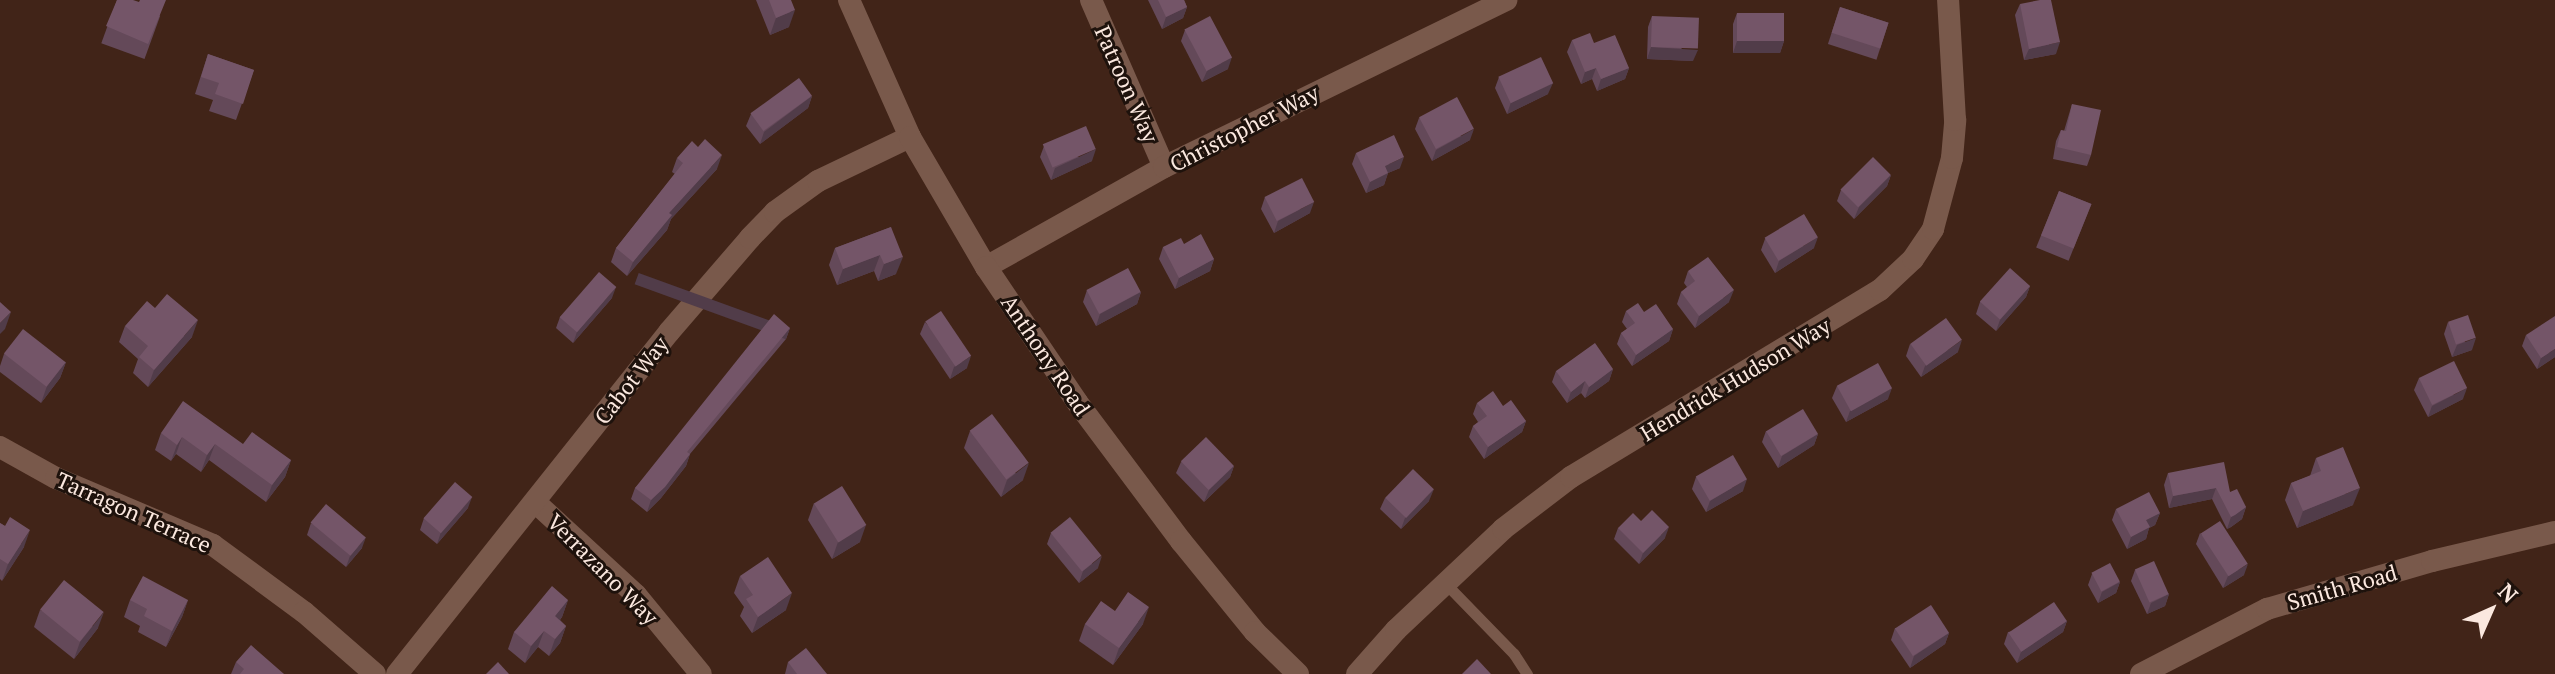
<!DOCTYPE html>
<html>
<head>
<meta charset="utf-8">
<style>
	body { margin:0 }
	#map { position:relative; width:2555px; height:674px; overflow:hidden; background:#412418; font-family:"PT Serif",serif }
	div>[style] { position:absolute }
	.service>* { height:11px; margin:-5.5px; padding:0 5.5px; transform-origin:5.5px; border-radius:5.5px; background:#79594b }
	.minor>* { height:22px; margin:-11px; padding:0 11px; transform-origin:11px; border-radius:11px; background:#79594b }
	.tertiary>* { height:22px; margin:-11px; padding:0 11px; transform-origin:11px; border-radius:11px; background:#79594b }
	.wall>* { inset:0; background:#644959; transform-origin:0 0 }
	.shaded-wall>* { inset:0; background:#513c49; transform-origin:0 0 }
	.building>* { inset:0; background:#745568; transform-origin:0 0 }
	span { translate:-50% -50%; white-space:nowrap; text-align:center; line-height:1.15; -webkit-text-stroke:6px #1e120c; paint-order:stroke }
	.street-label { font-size:22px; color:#fbe8df }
	.north { position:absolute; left:2451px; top:570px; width:80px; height:80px; -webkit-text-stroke:6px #1e120c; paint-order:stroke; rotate:45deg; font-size:22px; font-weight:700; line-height:32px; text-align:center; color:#fbe8df }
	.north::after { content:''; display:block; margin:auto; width:28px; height:36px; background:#fbe8df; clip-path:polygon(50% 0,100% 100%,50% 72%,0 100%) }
</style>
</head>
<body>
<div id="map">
	<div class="service">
		<div style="left:1445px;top:583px;width:99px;rotate:45.8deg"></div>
		<div style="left:1514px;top:654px;width:24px;rotate:57deg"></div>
	</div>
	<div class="minor">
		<div style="left:1091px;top:0;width:182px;rotate:66.4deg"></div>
		<div style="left:986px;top:267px;width:204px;rotate:-29.3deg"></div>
		<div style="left:1164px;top:167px;width:381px;rotate:-26deg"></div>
		<div style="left:0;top:447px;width:64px;rotate:29deg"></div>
		<div style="left:56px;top:478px;width:171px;rotate:23.1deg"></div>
		<div style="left:213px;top:545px;width:113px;rotate:36.4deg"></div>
		<div style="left:304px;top:612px;width:94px;rotate:41.1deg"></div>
		<div style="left:535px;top:502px;width:137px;rotate:42.6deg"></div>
		<div style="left:636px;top:595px;width:102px;rotate:50.6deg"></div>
		<div style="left:397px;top:674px;width:437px;rotate:-51.5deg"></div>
		<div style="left:669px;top:332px;width:124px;rotate:-49.2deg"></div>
		<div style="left:750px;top:238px;width:36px;rotate:-46deg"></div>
		<div style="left:775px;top:212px;width:53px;rotate:-35.8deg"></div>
		<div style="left:818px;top:181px;width:102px;rotate:-25.6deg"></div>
		<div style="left:1357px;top:674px;width:59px;rotate:-48.4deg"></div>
		<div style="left:1396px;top:630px;width:147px;rotate:-43.3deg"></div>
		<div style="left:1503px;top:529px;width:86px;rotate:-37.4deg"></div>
		<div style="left:1571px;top:477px;width:361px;rotate:-31.2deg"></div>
		<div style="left:1880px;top:290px;width:45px;rotate:-43.2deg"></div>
		<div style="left:1913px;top:259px;width:36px;rotate:-56deg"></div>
		<div style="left:1933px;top:229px;width:73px;rotate:-75deg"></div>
		<div style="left:1952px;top:158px;width:38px;rotate:-85deg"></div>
		<div style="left:1955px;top:120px;width:120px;rotate:-93.3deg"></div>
		<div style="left:2141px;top:674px;width:142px;rotate:-27.3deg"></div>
		<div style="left:2267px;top:609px;width:172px;rotate:-16.2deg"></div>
		<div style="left:2432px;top:561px;width:126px;rotate:-13.3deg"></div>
	</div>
	<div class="tertiary">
		<div style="left:849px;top:0;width:150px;rotate:66deg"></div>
		<div style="left:910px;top:137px;width:151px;rotate:59.7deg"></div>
		<div style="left:986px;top:267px;width:163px;rotate:56deg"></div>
		<div style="left:1077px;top:402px;width:174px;rotate:53.2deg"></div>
		<div style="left:1181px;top:541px;width:117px;rotate:50.9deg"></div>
		<div style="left:1255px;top:632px;width:60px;rotate:44.3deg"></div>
	</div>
	<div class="wall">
		<div style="left:117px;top:0;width:46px;height:46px;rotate:20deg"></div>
		<div style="clip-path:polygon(756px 0,791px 0,789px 27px,770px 35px)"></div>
		<div style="clip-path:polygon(1148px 0,1184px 0,1187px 7px,1183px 18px,1162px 29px)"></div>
		<div style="clip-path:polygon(2020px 4px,2056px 54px,2024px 60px,2015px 15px)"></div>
		<div style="left:1840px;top:7px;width:51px;height:39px;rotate:18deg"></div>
		<div style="clip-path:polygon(1737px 13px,1784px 41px,1780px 53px,1733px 53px,1733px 24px)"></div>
		<div style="clip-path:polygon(1652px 16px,1693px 61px,1647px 59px,1648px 27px)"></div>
		<div style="clip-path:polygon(1185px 30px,1228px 69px,1202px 82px,1181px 41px)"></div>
		<div style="clip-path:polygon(1572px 40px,1594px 43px,1629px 68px,1625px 79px,1597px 91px,1592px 79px,1581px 84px,1567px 52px)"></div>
		<div style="clip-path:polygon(208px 54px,254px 70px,236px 120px,209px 111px,213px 100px,195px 94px)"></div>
		<div style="clip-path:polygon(1499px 77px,1548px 94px,1507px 114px,1495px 88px)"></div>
		<div style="clip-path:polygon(812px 96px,808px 108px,760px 144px,746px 126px,751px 114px)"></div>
		<div style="clip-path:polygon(2072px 104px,2091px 155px,2087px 166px,2053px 159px,2056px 141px,2061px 130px,2064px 131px)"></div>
		<div style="clip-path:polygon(1419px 118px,1470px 140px,1432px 161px,1415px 129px)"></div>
		<div style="clip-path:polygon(1044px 146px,1092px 161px,1051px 180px,1040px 157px)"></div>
		<div style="clip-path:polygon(1356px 153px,1400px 168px,1388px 173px,1384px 185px,1366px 193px,1352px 164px)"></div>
		<div style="clip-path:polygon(677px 158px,717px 169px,671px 219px,667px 230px,627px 276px,611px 262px,616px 248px,675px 174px,672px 172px)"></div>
		<div style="clip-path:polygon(1891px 175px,1887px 186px,1854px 219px,1837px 201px,1841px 190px)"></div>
		<div style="left:2059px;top:191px;width:35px;height:61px;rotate:22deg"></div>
		<div style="clip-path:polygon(1265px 197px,1310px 213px,1274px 233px,1261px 209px)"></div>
		<div style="clip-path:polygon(891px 227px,896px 274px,878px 281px,874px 271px,837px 285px,829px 265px,835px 248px)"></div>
		<div style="clip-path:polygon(1765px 239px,1814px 248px,1775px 273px,1761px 250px)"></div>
		<div style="clip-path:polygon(1184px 244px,1214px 259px,1210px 271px,1175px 289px,1159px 259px,1163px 247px)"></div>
		<div style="clip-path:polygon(1688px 271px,1729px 302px,1695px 328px,1677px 304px,1681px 292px,1687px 287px,1684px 283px)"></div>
		<div style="clip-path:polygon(2030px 286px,2026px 297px,1996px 331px,1976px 314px,1980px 302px)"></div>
		<div style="clip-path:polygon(1087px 290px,1141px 292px,1137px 304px,1096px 326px,1083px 302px)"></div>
		<div style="clip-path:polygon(612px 298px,573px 343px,556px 328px,560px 317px)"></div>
		<div style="clip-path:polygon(1626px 311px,1644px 312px,1673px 329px,1669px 341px,1632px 366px,1617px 344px,1621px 333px,1627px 329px,1622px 322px)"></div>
		<div style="clip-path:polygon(925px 322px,967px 368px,950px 379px,920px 334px)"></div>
		<div style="clip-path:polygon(2448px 322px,2472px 350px,2452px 357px,2444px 334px)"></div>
		<div style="clip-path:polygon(125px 326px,192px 337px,148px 387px,133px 373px,138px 359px,119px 342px)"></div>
		<div style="clip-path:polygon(790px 328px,786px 339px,690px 454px,686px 466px,661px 498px,647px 512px,631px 499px,635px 488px)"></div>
		<div style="clip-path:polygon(2526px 335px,2555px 357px,2537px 369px,2522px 346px)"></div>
		<div style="clip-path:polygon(1910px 344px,1958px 352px,1921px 377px,1906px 356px)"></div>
		<div style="clip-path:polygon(4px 354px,66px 362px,60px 378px,41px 403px,0 372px,0 366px)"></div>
		<div style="clip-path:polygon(1613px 369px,1609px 381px,1585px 398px,1581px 393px,1567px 403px,1552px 382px,1556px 371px)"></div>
		<div style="clip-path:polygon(2419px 378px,2463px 399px,2428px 417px,2414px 390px)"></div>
		<div style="clip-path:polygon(1837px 386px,1888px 399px,1846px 422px,1832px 398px)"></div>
		<div style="clip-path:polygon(1477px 403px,1503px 406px,1526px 421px,1522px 432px,1484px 459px,1469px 437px,1473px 426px,1478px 422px,1473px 414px)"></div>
		<div style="clip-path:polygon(970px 431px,1023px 480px,1001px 497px,964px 448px)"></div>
		<div style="clip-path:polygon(1766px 431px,1818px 434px,1814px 445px,1778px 468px,1762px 442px)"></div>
		<div style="clip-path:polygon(161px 433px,243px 444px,291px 460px,285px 477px,266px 502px,209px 460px,201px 472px,176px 454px,171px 461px,155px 450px)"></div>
		<div style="clip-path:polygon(2316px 458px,2353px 505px,2297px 528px,2285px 500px,2291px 483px,2310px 476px)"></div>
		<div style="clip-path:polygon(1181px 462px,1234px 466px,1230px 477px,1204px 502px,1176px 473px)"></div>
		<div style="clip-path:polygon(2168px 473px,2230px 492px,2246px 507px,2242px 519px,2231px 527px,2227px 529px,2212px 499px,2169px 508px,2164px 485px)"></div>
		<div style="clip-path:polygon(1696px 477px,1743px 491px,1706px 512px,1692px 489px)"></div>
		<div style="clip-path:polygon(1385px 498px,1429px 501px,1401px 529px,1380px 509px)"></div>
		<div style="clip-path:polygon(814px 503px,860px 542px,832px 559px,808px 520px)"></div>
		<div style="clip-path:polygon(468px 508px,437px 544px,420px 530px,424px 518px)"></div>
		<div style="clip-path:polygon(2116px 509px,2160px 513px,2155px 525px,2149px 528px,2146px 539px,2127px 549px,2112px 520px)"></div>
		<div style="clip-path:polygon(1641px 521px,1665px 538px,1639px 564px,1614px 539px,1618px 528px)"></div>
		<div style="clip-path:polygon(0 523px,5px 526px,24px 547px,2px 581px,0 579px)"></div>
		<div style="clip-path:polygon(311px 523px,362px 548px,346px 567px,307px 535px)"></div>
		<div style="clip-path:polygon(1051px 533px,1098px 568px,1079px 583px,1047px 544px)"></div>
		<div style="clip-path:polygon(2200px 533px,2244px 575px,2223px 588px,2196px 544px)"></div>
		<div style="clip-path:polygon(2135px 570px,2169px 594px,2165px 606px,2147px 614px,2131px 581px)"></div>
		<div style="clip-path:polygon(2092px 574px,2120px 582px,2116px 593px,2098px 603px,2088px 585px)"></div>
		<div style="clip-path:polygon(740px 576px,786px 610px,752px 633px,740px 616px,744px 607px,734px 593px)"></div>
		<div style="clip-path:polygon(130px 600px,188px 600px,182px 617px,166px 647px,138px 632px,140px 626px,124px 617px)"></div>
		<div style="clip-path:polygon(568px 600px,562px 617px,560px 620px,566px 626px,560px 643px,549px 656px,538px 647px,525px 663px,508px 649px,514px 632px)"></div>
		<div style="clip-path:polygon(40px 610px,98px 628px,74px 659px,34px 627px)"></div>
		<div style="clip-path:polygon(1115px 611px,1143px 624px,1113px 665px,1079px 641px,1085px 624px)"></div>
		<div style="clip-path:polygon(2067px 621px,2063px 632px,2017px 663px,2004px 644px,2008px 632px)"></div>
		<div style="clip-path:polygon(1895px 628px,1949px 633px,1945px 644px,1910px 668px,1891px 640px)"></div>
		<div style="clip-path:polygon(236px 662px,284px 674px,231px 674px)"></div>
		<div style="clip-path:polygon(788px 662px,827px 674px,785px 674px)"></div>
	</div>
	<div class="shaded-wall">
		<div style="clip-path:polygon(1187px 7px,1183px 18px,1162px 29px,1166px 17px)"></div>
		<div style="clip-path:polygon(795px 10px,789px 27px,770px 35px,776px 18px)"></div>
		<div style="clip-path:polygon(1737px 41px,1784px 41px,1780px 53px,1733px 53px)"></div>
		<div style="clip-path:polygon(2060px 42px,2056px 54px,2024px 60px,2029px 49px)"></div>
		<div style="clip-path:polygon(1651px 47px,1698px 50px,1693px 61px,1647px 59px)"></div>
		<div style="clip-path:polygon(1232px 57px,1228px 69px,1202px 82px,1207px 71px)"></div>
		<div style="clip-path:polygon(1596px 68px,1592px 79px,1581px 84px,1585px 72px)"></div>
		<div style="clip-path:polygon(1629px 68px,1625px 79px,1597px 91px,1601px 79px)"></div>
		<div style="clip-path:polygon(1553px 83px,1548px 94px,1507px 114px,1511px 102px)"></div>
		<div style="clip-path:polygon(812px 96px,808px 108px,760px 144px,764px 132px)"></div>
		<div style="clip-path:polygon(1474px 129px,1470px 140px,1432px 161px,1436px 150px)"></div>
		<div style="clip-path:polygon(1096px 149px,1092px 161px,1051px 180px,1055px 168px)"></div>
		<div style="clip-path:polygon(722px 155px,717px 169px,671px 219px,667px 230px,627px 276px,633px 262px,669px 213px)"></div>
		<div style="clip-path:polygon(1404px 157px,1400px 168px,1388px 173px,1384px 185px,1366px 193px,1370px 182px,1385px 166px)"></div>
		<div style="clip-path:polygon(1891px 175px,1887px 186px,1854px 219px,1859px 207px)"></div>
		<div style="clip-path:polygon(1314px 202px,1310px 213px,1274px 233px,1278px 221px)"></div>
		<div style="clip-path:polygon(1818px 237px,1814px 248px,1775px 273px,1779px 261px)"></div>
		<div style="clip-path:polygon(880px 255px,874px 271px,837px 285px,843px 269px)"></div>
		<div style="clip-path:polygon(903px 257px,896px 274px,878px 281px,884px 264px)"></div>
		<div style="clip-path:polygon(1214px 259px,1210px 271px,1175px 289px,1179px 278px)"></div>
		<div style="clip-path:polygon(2030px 286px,2026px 297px,1996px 331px,2000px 320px)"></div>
		<div style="clip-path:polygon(616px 287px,612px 298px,573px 343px,577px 332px)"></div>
		<div style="clip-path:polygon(1734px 290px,1729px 302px,1695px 328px,1699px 316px)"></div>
		<div style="clip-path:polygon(1141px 292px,1137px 304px,1096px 326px,1100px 314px)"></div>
		<div style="clip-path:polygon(11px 312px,5px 329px,0 334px,0 323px)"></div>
		<div style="clip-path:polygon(198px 320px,192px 337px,148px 387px,154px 370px)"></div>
		<div style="left:790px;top:328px;width:12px;height:161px;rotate:110deg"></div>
		<div style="clip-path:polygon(1673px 329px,1669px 341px,1632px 366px,1636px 355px)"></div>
		<div style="clip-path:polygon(2476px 338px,2472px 350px,2452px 357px,2457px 345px)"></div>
		<div style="clip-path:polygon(1962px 340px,1958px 352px,1921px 377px,1925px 366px)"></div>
		<div style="clip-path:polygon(2555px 349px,2555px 357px,2537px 369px,2541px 358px)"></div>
		<div style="clip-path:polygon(971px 356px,967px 368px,950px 379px,954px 367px)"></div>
		<div style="clip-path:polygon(66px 362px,60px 378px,41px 403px,47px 386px)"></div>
		<div style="clip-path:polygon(1613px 369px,1609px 381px,1585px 398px,1589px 387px)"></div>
		<div style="clip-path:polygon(1585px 381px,1581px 393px,1567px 403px,1571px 392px)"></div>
		<div style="clip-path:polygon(1892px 388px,1888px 399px,1846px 422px,1850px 411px)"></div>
		<div style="clip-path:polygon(2467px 388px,2463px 399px,2428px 417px,2432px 406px)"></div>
		<div style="clip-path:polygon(1526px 421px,1522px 432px,1484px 459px,1488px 447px)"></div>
		<div style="clip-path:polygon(1818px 434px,1814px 445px,1778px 468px,1782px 456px)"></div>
		<div style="clip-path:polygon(182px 437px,176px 454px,171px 461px,177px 445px)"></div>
		<div style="clip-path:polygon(215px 444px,209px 460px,201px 472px,207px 455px)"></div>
		<div style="clip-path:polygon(690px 454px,686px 466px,661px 498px,647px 512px,651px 500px)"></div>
		<div style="clip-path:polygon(291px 460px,285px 477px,266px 502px,272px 485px)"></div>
		<div style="clip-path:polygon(1029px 463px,1023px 480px,1001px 497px,1007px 480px)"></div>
		<div style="clip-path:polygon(1234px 466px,1230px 477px,1204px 502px,1209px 490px)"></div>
		<div style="clip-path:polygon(1747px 479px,1743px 491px,1706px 512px,1710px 501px)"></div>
		<div style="clip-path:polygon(2216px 488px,2212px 499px,2169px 508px,2173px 496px)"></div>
		<div style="clip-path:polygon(2360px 488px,2353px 505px,2297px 528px,2303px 511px)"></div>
		<div style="clip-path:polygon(1434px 489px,1429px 501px,1401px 529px,1405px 518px)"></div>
		<div style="clip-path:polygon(472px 497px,468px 508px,437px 544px,441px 532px)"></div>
		<div style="clip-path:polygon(2246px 507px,2242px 519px,2231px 527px,2227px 529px,2231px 517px)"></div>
		<div style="clip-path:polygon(2160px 513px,2155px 525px,2149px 528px,2146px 539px,2127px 549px,2131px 537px,2146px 520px)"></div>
		<div style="clip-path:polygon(866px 525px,860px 542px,832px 559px,838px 542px)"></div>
		<div style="clip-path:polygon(1669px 527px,1665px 538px,1639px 564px,1643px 553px)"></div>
		<div style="clip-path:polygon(30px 530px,24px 547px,2px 581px,8px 564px)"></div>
		<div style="clip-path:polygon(366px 537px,362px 548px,346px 567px,350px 556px)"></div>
		<div style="clip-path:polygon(1102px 556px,1098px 568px,1079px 583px,1083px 571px)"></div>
		<div style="clip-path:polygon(2248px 564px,2244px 575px,2223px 588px,2228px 576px)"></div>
		<div style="clip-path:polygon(2120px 582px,2116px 593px,2098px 603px,2102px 592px)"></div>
		<div style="clip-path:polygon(792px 593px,786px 610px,752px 633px,758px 617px)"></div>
		<div style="clip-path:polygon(2169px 594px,2165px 606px,2147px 614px,2151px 603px)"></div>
		<div style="clip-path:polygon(188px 600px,182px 617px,166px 647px,172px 631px)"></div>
		<div style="clip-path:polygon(568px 600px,562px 617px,549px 633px,555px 616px)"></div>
		<div style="clip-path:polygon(1149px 607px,1143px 624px,1113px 665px,1119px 648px)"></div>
		<div style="clip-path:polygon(104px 612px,98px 628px,74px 659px,80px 642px)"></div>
		<div style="clip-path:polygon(2067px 621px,2063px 632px,2017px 663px,2021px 652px)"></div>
		<div style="clip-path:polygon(566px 626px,560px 643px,549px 656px,555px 639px)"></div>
		<div style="clip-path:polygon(544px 631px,538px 647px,525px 663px,531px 646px)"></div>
		<div style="clip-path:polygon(1949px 633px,1945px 644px,1910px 668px,1914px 656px)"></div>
	</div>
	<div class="building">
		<div style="clip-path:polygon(117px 0,133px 0,139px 2px,140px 0,166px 0,148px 44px,106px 26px)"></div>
		<div style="clip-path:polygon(769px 0,791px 0,795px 10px,776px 18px)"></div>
		<div style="clip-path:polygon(1158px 0,1184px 0,1187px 7px,1166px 17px)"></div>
		<div style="clip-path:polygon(2040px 0,2051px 0,2060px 42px,2029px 49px,2020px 4px)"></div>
		<div style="left:1840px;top:7px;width:51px;height:27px;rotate:18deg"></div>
		<div style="left:1737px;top:13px;width:47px;height:28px"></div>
		<div style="left:1210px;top:16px;width:47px;height:29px;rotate:62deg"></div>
		<div style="left:1652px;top:16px;width:47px;height:31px;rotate:2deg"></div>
		<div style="clip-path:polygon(1590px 33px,1594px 43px,1615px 35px,1629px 68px,1601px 79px,1596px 68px,1585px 72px,1572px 40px)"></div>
		<div style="clip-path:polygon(208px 54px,254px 70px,243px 104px,215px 94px,219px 83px,201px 77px)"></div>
		<div style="left:1541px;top:57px;width:29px;height:47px;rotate:65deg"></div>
		<div style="left:799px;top:78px;width:22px;height:60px;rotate:54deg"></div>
		<div style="left:1457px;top:97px;width:36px;height:43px;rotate:62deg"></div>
		<div style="clip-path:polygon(2072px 104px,2101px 110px,2091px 155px,2057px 147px,2061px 130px,2066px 131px)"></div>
		<div style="left:1086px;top:126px;width:25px;height:47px;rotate:67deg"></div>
		<div style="clip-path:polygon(1394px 135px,1404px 157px,1385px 166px,1388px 173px,1370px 182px,1356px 153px)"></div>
		<div style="clip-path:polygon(705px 139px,722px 155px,669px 213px,672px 215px,633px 262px,616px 248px,683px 163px,677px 158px,692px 141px,698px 147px)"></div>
		<div style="left:1873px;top:157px;width:25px;height:46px;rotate:45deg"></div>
		<div style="left:1302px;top:178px;width:27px;height:42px;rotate:63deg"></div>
		<div style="left:2059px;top:191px;width:35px;height:48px;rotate:22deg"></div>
		<div style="left:1804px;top:214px;width:27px;height:46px;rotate:59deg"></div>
		<div style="clip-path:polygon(891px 227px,903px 257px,884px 264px,880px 255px,843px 269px,835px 248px)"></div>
		<div style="clip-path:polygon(1201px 234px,1214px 259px,1179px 278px,1163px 247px,1181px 238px,1184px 244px)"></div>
		<div style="clip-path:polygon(1708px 257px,1734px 290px,1699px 316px,1681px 292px,1695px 281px,1688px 271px)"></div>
		<div style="left:1128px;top:268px;width:27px;height:47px;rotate:62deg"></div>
		<div style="left:2010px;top:268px;width:27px;height:45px;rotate:42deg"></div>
		<div style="left:599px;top:272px;width:23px;height:60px;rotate:41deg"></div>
		<div style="clip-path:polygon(167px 294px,198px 320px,154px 370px,139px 357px,148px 346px,125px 326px,147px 301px,155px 308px)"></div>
		<div style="clip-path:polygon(0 302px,11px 312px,0 323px)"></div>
		<div style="clip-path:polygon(1638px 303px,1644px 312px,1656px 304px,1673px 329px,1636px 355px,1621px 333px,1635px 323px,1626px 311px)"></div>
		<div style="left:941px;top:311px;width:54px;height:19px;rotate:56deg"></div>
		<div style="clip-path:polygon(774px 314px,790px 328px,687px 452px,690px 454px,665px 487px,651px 500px,635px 488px)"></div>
		<div style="left:2468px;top:315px;width:24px;height:21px;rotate:71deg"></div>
		<div style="clip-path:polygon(2555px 316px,2555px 349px,2541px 358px,2526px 335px)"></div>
		<div style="left:1946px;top:318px;width:27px;height:44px;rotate:54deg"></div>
		<div style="left:23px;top:329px;width:54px;height:31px;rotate:38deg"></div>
		<div style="clip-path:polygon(1595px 343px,1613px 369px,1589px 387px,1585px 381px,1571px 392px,1556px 371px)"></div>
		<div style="left:2454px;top:361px;width:30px;height:39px;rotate:64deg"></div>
		<div style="left:1878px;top:363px;width:29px;height:47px;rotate:61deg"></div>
		<div style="clip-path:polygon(1493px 391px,1503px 406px,1511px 400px,1526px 421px,1488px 447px,1473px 426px,1487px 416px,1477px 403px)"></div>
		<div style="clip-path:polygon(183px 401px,243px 444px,252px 432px,291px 460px,272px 485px,215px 444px,207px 455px,182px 437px,177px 445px,161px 433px)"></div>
		<div style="left:1803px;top:409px;width:29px;height:43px;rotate:59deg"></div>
		<div style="left:992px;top:414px;width:61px;height:28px;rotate:53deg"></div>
		<div style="left:1206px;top:437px;width:40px;height:35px;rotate:46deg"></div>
		<div style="clip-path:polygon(2343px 447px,2360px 488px,2303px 511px,2291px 483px,2321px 471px,2316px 458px)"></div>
		<div style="left:1733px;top:455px;width:28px;height:43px;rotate:60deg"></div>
		<div style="clip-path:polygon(2224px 462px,2230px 492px,2237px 489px,2246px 507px,2235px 515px,2231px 517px,2216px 488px,2173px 496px,2168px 473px)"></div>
		<div style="left:1413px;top:469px;width:29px;height:40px;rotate:44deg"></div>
		<div style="left:455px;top:482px;width:23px;height:48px;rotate:41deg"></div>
		<div style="left:842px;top:486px;width:46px;height:33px;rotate:58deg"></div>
		<div style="clip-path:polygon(2149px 492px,2160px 513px,2146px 520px,2150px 527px,2131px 537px,2116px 509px)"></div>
		<div style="left:326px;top:504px;width:52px;height:24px;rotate:40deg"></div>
		<div style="clip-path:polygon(1652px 510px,1669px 527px,1643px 553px,1618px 528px,1633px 513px,1641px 521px)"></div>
		<div style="clip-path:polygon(10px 517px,30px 530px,8px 564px,0 559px,0 523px,5px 526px)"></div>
		<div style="left:1070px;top:517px;width:50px;height:25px;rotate:51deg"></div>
		<div style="left:2220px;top:521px;width:51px;height:23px;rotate:57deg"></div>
		<div style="clip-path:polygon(768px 557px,792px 593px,758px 617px,746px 599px,753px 595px,740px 576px)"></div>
		<div style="left:2154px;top:561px;width:36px;height:21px;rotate:66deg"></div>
		<div style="left:2110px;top:563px;width:21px;height:21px;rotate:62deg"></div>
		<div style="clip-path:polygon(143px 576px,188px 600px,172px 631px,144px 616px,147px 609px,130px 600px)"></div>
		<div style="left:64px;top:580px;width:51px;height:38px;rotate:39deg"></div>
		<div style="clip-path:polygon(552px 586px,568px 600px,555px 616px,566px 626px,555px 639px,544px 631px,531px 646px,514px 632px)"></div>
		<div style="clip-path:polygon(1128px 592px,1149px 607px,1119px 648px,1085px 624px,1101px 601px,1115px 611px)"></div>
		<div style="left:2054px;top:602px;width:23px;height:55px;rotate:56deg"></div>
		<div style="left:1931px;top:605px;width:33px;height:43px;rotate:57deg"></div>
		<div style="clip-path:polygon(251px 645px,284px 674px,240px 674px,244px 669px,236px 662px)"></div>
		<div style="clip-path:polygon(806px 648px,827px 674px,797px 674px,788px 662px)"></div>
		<div style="clip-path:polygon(1477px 659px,1491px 674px,1462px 674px)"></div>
		<div style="clip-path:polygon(498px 662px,509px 674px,486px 674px)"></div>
	</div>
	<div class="street-label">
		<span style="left:1127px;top:84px;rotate:66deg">Patroon Way</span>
		<span style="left:1244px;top:128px;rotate:-27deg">Christopher Way</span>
		<span style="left:1046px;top:355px;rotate:56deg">Anthony Road</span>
		<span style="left:1735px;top:379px;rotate:-31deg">Hendrick Hudson Way</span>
		<span style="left:631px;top:380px;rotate:-52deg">Cabot Way</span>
		<span style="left:134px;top:512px;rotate:24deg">Tarragon Terrace</span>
		<span style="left:603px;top:569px;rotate:45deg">Verrazano Way</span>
		<span style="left:2342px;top:587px;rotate:-16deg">Smith Road</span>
	</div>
	<div class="north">N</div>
</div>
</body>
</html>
